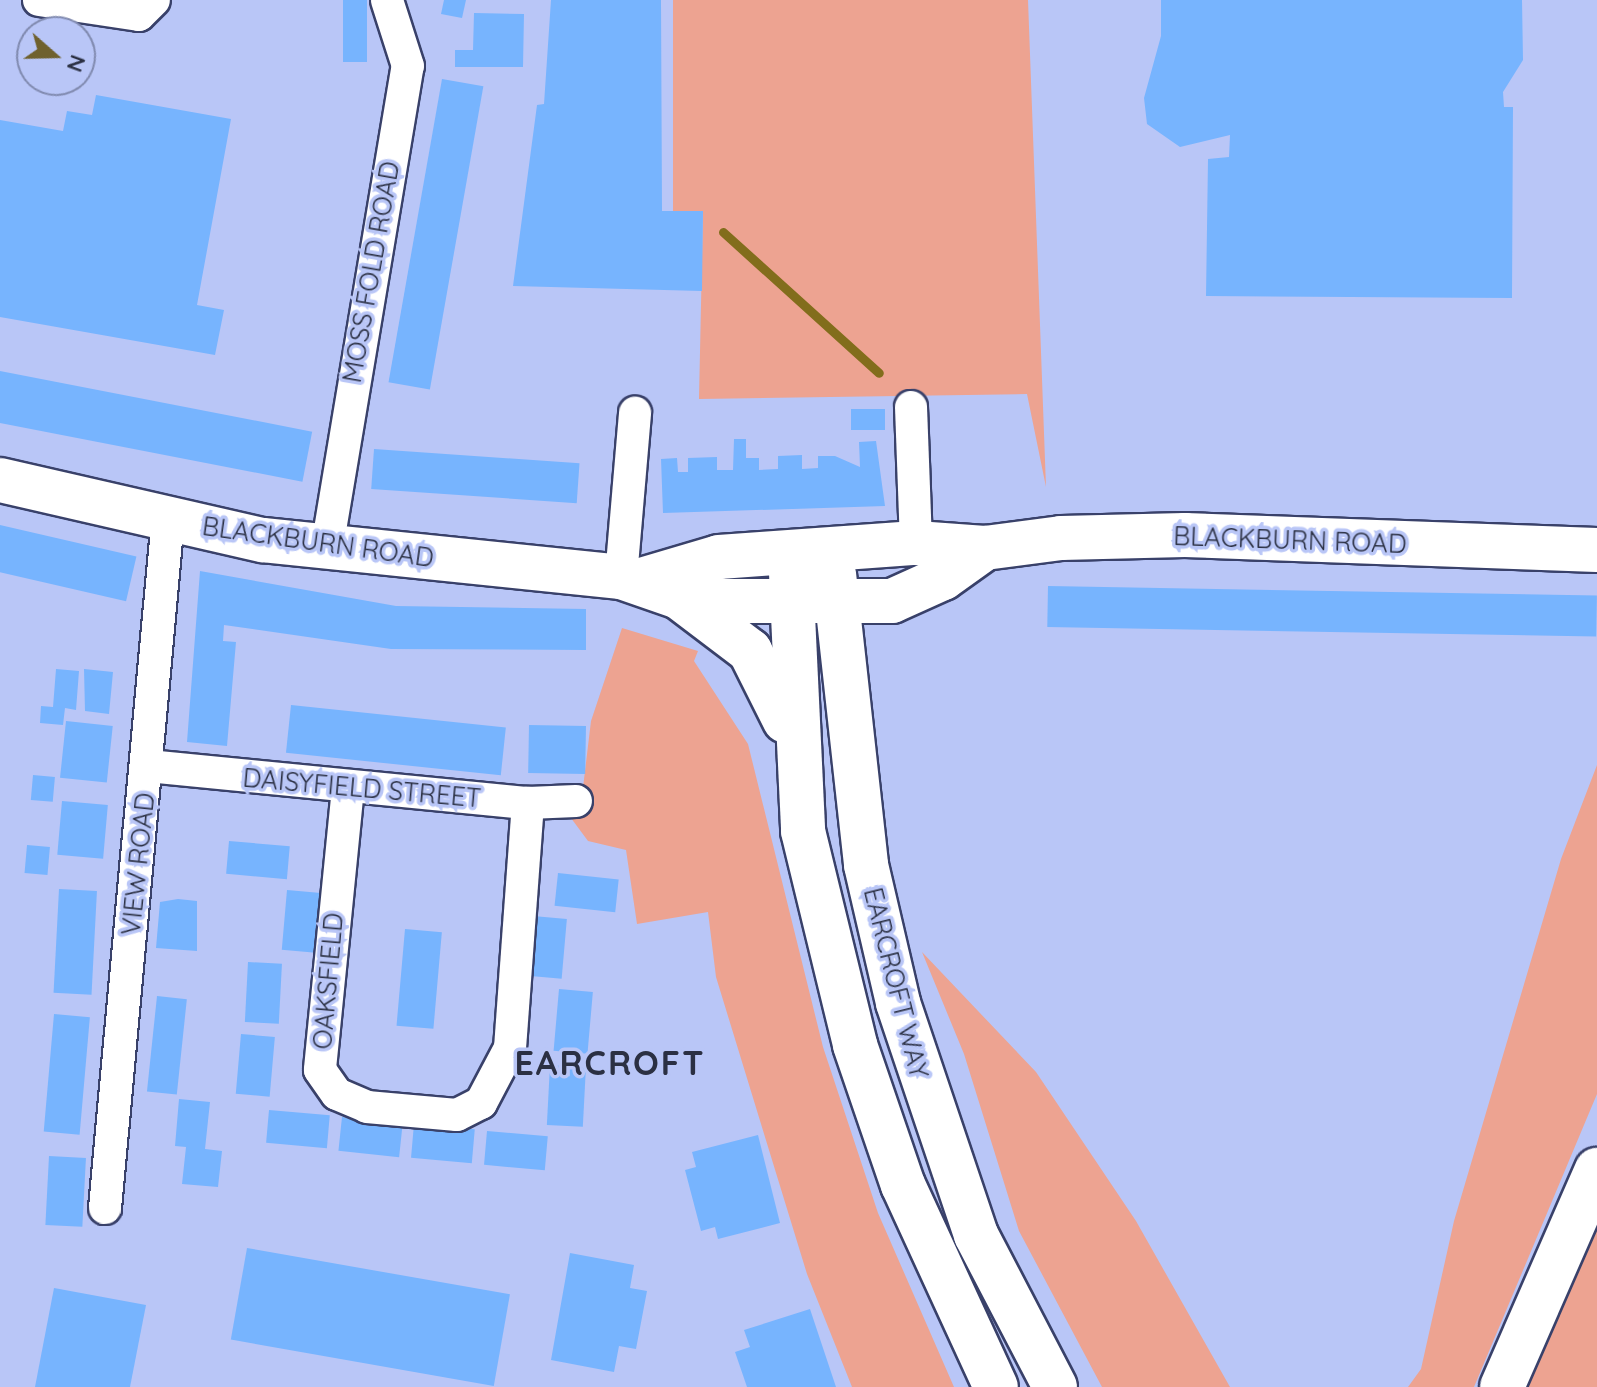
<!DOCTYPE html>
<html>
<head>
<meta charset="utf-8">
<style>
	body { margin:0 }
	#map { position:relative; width:1597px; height:1387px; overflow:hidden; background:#b9c6f7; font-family:Quicksand,sans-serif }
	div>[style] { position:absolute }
	.green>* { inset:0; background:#eda391 }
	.stream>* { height:9px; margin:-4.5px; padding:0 4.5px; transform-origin:4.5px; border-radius:4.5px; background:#826d1c }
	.building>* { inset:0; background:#77b4fe; transform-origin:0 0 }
	.roads { filter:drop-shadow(2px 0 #39416a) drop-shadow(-2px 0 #39416a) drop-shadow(0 2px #39416a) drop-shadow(0 -2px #39416a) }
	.street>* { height:32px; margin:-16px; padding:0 16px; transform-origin:16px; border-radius:16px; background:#fff }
	.highway>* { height:44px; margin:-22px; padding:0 22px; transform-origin:22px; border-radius:22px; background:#fff }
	span { translate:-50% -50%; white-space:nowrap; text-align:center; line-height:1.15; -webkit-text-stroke:7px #b9c6f7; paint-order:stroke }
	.street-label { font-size:26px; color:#2b3043 }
	.district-label { font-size:34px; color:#2b3043; font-weight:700; letter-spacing:2px }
	.north { position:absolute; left:16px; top:16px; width:80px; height:80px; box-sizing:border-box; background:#b9c6f7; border:2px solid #808aaf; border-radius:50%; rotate:110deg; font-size:22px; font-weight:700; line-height:32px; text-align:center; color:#2b3043 }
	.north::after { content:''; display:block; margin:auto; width:28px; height:36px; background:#6f612e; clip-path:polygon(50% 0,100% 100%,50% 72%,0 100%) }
</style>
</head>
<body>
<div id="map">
	<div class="green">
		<div style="clip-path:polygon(673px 0,1028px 0,1046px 487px,1027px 394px,699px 399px,703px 211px,673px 211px)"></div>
		<div style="clip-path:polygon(622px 628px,698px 651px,694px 661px,748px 744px,823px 1047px,878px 1213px,954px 1387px,852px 1387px,807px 1274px,716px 977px,708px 912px,637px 924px,626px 850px,588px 841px,568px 814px,582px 796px,591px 721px)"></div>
		<div style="clip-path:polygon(1597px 765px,1597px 1094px,1474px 1387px,1408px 1387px,1421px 1369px,1454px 1221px,1561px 859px)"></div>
		<div style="clip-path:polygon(922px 952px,1036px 1072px,1136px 1221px,1230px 1387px,1102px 1387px,1019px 1231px,964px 1054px)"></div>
		<div style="clip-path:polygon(1597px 1225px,1597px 1387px,1525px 1387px,1590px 1241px)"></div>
	</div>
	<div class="stream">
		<div style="left:723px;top:232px;width:210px;rotate:42.1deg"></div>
	</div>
	<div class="building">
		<div style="left:343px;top:0;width:24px;height:62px"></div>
		<div style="clip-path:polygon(444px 0,466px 0,462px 18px,441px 14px)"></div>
		<div style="clip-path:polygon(551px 0,661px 0,662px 211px,703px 211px,702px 291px,513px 286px,537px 105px,544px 104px)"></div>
		<div style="clip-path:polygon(1161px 0,1522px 0,1523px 60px,1503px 92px,1504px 107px,1513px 107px,1512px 298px,1206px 296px,1208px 159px,1229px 157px,1230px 135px,1180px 147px,1147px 124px,1144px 98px,1161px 36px)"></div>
		<div style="clip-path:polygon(474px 13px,524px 14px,523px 67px,455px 67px,455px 50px,473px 50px)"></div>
		<div style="left:442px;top:79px;width:42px;height:308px;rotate:10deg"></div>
		<div style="clip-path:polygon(96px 95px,231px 119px,197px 305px,224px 310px,215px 355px,0 317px,0 120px,63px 131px,67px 111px,92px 115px)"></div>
		<div style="left:0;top:371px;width:318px;height:51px;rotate:11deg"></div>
		<div style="left:851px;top:409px;width:34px;height:21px"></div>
		<div style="clip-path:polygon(734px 439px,746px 439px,746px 458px,759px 458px,759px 470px,778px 469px,778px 456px,802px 455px,802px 469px,818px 468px,818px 456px,835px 456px,860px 467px,859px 442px,876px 441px,885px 506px,663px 513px,661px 459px,677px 458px,678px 472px,688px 472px,688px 458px,717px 457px,717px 470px,733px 470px)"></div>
		<div style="left:374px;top:449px;width:206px;height:40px;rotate:4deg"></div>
		<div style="left:0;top:525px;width:140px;height:46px;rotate:13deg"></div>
		<div style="clip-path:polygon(200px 571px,396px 606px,586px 609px,586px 650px,391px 649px,224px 625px,223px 641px,236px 642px,227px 746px,187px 742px)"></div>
		<div style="left:1048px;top:586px;width:549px;height:41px;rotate:1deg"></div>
		<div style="clip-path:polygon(56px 669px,79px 671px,76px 710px,65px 708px,63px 725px,40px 723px,41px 706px,53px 707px)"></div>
		<div style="clip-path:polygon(84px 669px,113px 672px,109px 714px,85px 711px)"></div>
		<div style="left:291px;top:705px;width:216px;height:48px;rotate:6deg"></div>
		<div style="left:66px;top:721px;width:47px;height:57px;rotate:6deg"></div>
		<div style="left:529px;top:725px;width:57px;height:48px;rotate:1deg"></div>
		<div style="left:33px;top:775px;width:22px;height:25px;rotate:5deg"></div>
		<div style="left:62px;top:801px;width:46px;height:54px;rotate:5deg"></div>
		<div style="left:229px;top:841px;width:61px;height:33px;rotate:5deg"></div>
		<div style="left:27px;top:845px;width:23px;height:28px;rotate:5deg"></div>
		<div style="left:558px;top:873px;width:61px;height:33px;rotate:6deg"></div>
		<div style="left:59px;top:889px;width:38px;height:104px;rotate:3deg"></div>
		<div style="left:287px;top:890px;width:34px;height:60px;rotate:5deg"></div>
		<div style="clip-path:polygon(178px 899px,197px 901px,197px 951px,156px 948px,160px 902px)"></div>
		<div style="left:533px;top:916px;width:34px;height:60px;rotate:5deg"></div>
		<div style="left:405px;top:929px;width:37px;height:97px;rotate:5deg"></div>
		<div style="left:248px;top:962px;width:34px;height:60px;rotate:3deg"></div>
		<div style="left:559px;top:989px;width:34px;height:62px;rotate:5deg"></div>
		<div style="left:157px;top:996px;width:30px;height:96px;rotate:6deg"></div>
		<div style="left:54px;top:1014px;width:36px;height:118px;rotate:5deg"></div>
		<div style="left:241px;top:1034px;width:34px;height:60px;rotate:5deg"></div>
		<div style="left:550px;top:1065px;width:36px;height:60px;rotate:3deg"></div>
		<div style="clip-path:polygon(179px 1099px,210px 1102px,205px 1149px,222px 1151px,218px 1187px,182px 1184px,186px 1147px,175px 1146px)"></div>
		<div style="left:269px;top:1110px;width:61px;height:33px;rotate:5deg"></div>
		<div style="left:342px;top:1117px;width:61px;height:34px;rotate:6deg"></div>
		<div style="left:414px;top:1124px;width:61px;height:34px;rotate:5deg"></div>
		<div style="left:487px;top:1131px;width:61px;height:34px;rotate:5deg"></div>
		<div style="clip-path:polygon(758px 1135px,780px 1223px,718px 1239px,715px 1227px,701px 1231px,685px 1170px,696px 1167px,692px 1152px)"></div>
		<div style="left:49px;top:1156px;width:37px;height:69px;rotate:3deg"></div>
		<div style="left:247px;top:1248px;width:267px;height:93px;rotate:10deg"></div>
		<div style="clip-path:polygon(570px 1253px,634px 1265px,630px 1288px,647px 1291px,636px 1349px,619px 1346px,614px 1372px,551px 1360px)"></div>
		<div style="clip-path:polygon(54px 1288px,146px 1305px,130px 1387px,35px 1387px)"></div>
		<div style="clip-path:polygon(810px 1309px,836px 1387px,747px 1387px,735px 1352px,750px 1347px,744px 1330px)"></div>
	</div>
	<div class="roads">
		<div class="street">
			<div style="left:39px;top:0;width:101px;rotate:8.5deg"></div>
			<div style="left:139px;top:15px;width:21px;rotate:-45deg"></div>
			<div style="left:911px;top:407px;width:136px;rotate:87.9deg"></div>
			<div style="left:327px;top:548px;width:489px;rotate:-80.5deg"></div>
			<div style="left:408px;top:66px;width:69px;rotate:-107.7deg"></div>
			<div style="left:621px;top:577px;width:165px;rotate:-85.1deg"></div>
			<div style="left:148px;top:766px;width:382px;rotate:5.6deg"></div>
			<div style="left:528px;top:803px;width:48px;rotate:-2.4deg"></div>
			<div style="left:348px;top:788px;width:283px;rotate:95.7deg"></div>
			<div style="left:320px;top:1070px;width:29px;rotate:55deg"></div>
			<div style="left:337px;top:1094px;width:33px;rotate:23deg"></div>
			<div style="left:367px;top:1107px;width:90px;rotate:5.1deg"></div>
			<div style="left:457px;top:1115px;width:27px;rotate:-27deg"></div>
			<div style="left:481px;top:1103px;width:62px;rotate:-62.2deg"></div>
			<div style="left:510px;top:1048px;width:246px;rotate:-85.8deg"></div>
			<div style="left:105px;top:1208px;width:692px;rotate:-84.78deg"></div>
		</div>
		<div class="highway">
			<div style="left:0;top:480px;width:270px;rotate:12.9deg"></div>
			<div style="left:263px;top:540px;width:360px;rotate:5.9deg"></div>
			<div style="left:621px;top:577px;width:61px;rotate:19deg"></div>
			<div style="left:679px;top:597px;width:39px;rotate:6deg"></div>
			<div style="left:718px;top:601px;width:174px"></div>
			<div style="left:892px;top:601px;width:56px;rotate:-24.3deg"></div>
			<div style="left:943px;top:578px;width:52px;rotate:-35.5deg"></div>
			<div style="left:791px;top:573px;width:258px;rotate:87.3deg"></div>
			<div style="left:803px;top:831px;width:220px;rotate:76.3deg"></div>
			<div style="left:855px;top:1045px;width:148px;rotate:71.1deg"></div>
			<div style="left:903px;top:1185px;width:222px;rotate:65.3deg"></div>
			<div style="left:834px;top:574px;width:293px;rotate:83.7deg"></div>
			<div style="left:866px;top:865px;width:142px;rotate:76.9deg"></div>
			<div style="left:898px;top:1003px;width:245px;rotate:71.4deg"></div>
			<div style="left:976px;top:1235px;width:171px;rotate:62.5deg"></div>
			<div style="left:641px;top:580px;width:81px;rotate:-16.4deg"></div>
			<div style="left:719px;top:557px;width:197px;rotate:-4.1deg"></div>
			<div style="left:916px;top:543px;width:69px;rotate:4.1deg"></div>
			<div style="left:985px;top:548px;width:77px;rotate:-7.5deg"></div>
			<div style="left:1061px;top:538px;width:124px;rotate:-1.4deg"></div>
			<div style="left:1185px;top:535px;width:412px;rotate:2.1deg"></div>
			<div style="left:680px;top:598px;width:88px;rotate:37.1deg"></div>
			<div style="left:750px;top:651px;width:78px;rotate:63.4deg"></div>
			<div style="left:1502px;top:1387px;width:237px;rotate:-66.4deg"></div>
		</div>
	</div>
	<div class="street-label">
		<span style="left:371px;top:272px;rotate:-80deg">MOSS FOLD ROAD</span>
		<span style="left:1290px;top:540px;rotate:2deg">BLACKBURN ROAD</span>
		<span style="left:318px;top:542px;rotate:8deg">BLACKBURN ROAD</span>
		<span style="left:362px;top:788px;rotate:5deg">DAISYFIELD STREET</span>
		<span style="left:138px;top:864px;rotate:-84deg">VIEW ROAD</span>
		<span style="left:328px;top:981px;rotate:-85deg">OAKSFIELD</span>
		<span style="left:896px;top:983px;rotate:76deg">EARCROFT WAY</span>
	</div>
	<div class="district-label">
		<span style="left:610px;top:1063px">EARCROFT</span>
	</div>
	<div class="north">N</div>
</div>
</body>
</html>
